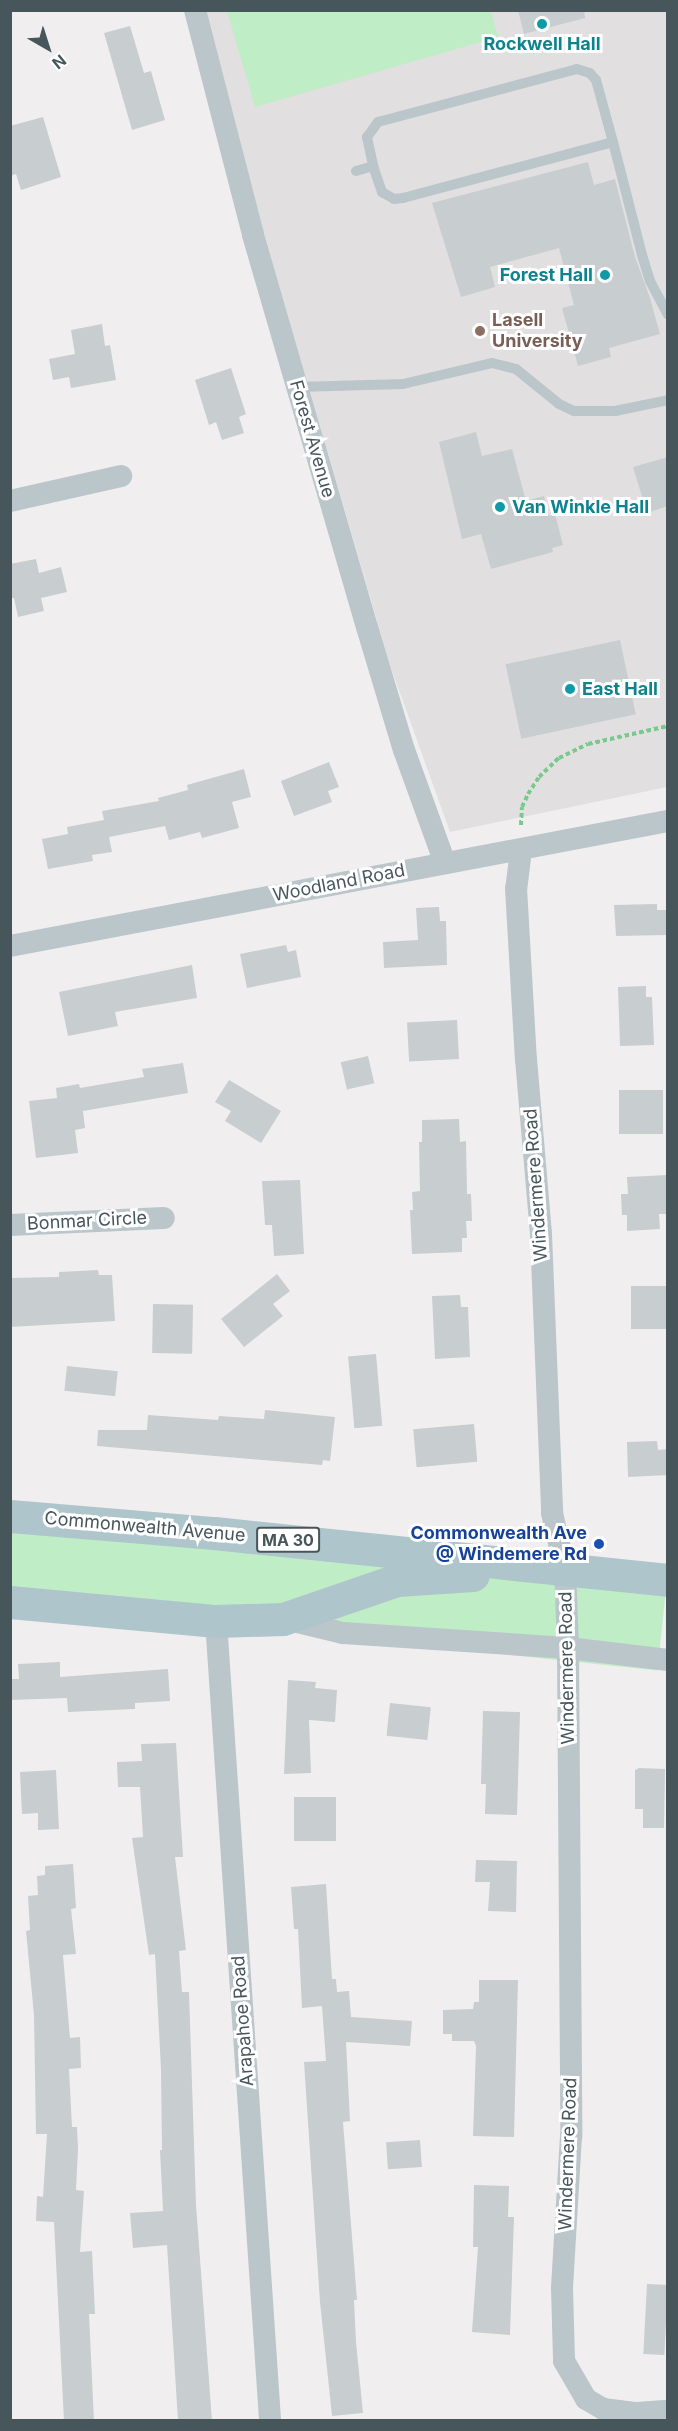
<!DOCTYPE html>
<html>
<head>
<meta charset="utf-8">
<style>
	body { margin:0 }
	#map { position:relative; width:678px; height:2431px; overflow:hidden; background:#f1eeef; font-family:Inter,sans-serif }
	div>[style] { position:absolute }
	.education>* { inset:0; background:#e2dfe0 }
	.green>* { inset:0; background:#bfedc5; transform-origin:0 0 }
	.building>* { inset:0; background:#c8cdd0; transform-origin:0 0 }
	.path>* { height:4px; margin-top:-2px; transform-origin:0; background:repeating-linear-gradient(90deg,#78c98e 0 4.5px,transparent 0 7.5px) }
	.service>* { height:10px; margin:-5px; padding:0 5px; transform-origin:5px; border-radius:5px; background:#bbc6cb }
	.minor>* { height:22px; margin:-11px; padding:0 11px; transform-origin:11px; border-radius:11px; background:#bbc6cb }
	.primary>* { height:33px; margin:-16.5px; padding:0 16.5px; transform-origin:16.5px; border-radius:16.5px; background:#afc5cc }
	.dots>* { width:16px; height:16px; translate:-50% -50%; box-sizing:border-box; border:3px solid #fff; border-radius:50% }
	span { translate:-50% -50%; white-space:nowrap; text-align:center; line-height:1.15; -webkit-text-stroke:6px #fff; paint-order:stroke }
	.shield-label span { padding:2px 4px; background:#fff; border:2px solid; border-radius:4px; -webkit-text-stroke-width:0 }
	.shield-label { font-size:16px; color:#47565b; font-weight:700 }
	.culture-label { font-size:18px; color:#0d838f; font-weight:700 }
	.right { translate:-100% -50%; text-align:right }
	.left { translate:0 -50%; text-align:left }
	.education-label { font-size:18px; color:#785e54; font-weight:700 }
	.street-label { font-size:18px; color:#47565b }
	.transit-label { font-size:18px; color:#164399; font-weight:700 }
	.frame { position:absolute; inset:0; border:12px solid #47565b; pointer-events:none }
	.north { position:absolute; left:18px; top:18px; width:60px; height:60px; -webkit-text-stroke:4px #fff; paint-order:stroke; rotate:141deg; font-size:16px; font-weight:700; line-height:24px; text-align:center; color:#47565b }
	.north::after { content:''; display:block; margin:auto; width:21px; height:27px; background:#47565b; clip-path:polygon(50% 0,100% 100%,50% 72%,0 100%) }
</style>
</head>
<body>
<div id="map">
	<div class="education">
		<div style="clip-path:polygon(205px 11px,667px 11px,667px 787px,450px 832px,390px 665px,266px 241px)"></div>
	</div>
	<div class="green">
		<div style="clip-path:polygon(227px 11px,491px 11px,498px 37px,255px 107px)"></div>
		<div style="left:10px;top:1516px;width:660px;height:86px;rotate:6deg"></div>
	</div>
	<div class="building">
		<div style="clip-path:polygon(518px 10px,584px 10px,585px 18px,524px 34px)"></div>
		<div style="clip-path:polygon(130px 26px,144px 73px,151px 71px,165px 120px,132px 130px,104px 33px)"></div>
		<div style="clip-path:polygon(43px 117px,61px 177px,21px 190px,16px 174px,10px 176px,10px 126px)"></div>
		<div style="clip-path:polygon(588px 162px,594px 185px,615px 179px,635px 257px,650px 298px,660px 334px,609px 348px,611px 357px,578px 366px,562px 308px,574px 305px,559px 248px,490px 267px,495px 287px,461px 297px,432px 203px)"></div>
		<div style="clip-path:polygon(102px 324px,105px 346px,110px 345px,116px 380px,71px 388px,69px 377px,53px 380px,49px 359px,75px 354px,71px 330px)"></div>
		<div style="clip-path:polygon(231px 368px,246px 414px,239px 417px,244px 433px,222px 440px,216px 422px,209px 425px,195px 380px)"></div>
		<div style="clip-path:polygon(476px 432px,482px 456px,512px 449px,526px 501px,544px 496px,549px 516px,555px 514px,563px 545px,552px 548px,553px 552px,491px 569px,481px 534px,462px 539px,439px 442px)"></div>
		<div style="clip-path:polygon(668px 457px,668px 506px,647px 513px,633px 467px)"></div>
		<div style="clip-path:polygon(36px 559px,39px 573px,61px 567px,67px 592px,41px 598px,44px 611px,18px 617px,14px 598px,10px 598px,10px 564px)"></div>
		<div style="left:620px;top:640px;width:76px;height:117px;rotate:78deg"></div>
		<div style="clip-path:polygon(329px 762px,339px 787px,328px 791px,332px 802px,294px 816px,281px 781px)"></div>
		<div style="clip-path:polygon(244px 769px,251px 797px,232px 802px,239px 828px,202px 838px,200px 832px,169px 840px,165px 826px,109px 837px,112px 852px,92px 855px,93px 861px,48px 869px,42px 839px,68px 834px,67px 827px,104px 820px,102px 811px,159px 801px,158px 798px,188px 790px,187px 785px)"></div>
		<div style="clip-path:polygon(657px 904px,657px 910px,667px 910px,667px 935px,616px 936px,614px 905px)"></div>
		<div style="clip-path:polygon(439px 907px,440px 921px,446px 921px,447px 965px,384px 968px,383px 942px,418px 940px,416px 908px)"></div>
		<div style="clip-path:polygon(286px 945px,288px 952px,296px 950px,301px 977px,247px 988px,240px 954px)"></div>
		<div style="clip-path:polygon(192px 965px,197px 998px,115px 1012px,118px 1026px,68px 1036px,59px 992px)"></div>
		<div style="clip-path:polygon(646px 986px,646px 997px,652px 997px,654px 1045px,620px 1046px,618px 987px)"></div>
		<div style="left:457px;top:1020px;width:39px;height:50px;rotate:87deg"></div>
		<div style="left:368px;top:1056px;width:28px;height:28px;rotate:77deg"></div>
		<div style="clip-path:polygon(183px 1063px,188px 1093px,83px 1111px,85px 1128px,75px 1130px,78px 1153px,36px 1158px,29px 1101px,57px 1098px,56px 1088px,79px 1084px,80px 1088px,144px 1077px,142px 1069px)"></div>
		<div style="clip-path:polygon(229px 1080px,281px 1111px,261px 1143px,225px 1121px,231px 1111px,215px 1102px)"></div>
		<div style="left:619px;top:1090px;width:44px;height:44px"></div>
		<div style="clip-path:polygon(459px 1119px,460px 1142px,466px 1141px,467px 1194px,471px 1194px,472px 1221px,466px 1221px,467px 1238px,462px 1238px,462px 1252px,412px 1254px,410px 1210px,413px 1210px,412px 1192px,420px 1191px,419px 1142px,422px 1142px,422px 1120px)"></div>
		<div style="clip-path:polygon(668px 1175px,668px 1214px,659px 1214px,660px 1229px,627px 1231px,627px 1215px,622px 1215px,621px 1194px,628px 1194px,627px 1177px)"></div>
		<div style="clip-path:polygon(300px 1180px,304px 1254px,274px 1256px,272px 1225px,265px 1225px,262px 1181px)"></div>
		<div style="clip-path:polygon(98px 1270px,99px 1275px,112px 1275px,115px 1321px,10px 1327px,10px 1278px,59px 1277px,59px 1272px)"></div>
		<div style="clip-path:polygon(277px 1274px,290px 1291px,273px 1304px,283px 1316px,244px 1347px,221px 1319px)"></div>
		<div style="left:668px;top:1286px;width:43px;height:37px;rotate:90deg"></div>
		<div style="clip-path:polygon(460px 1295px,461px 1307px,468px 1307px,470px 1357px,435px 1359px,432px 1296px)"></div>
		<div style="left:153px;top:1304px;width:40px;height:49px;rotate:1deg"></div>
		<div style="left:376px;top:1354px;width:72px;height:28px;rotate:85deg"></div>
		<div style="left:67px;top:1366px;width:51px;height:25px;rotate:6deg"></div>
		<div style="clip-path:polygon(265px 1410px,335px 1417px,330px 1461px,323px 1460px,322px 1465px,97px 1446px,98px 1430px,147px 1430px,148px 1415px,218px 1420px,219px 1416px,264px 1419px)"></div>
		<div style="left:474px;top:1424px;width:38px;height:61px;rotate:85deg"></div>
		<div style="clip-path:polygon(657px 1441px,658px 1450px,668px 1449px,668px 1475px,628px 1477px,627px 1442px)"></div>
		<div style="clip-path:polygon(60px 1662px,60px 1677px,168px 1669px,170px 1701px,135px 1703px,135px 1709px,68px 1712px,67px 1698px,10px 1700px,10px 1679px,19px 1679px,18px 1664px)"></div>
		<div style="clip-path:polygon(288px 1680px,316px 1682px,315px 1688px,337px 1690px,335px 1722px,309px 1720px,311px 1773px,284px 1774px)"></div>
		<div style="left:390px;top:1703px;width:41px;height:33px;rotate:6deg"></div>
		<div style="clip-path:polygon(483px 1711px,520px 1712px,517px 1815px,485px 1814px,486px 1784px,481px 1784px)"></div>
		<div style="clip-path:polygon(176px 1743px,183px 1857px,175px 1857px,186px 1950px,179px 1951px,182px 1992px,189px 1992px,196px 2205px,212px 2421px,178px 2421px,167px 2245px,133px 2248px,130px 2213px,163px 2211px,160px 2150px,162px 2150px,161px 2069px,155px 1954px,149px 1955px,132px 1838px,143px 1837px,140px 1787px,118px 1787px,117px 1762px,142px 1761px,141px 1744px)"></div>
		<div style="clip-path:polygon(639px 1768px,665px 1769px,664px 1828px,643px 1828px,643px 1809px,635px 1809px,635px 1770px)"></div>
		<div style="clip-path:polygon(56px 1770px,59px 1829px,38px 1830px,38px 1813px,22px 1814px,20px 1772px)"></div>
		<div style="left:294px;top:1797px;width:42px;height:44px"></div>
		<div style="clip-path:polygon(476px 1860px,517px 1861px,516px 1912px,488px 1911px,490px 1882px,475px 1882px)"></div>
		<div style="clip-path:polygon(73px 1864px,76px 1908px,71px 1909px,76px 1954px,63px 1955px,70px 2038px,80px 2037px,81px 2068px,69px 2069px,72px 2127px,77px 2127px,78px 2149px,76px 2190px,84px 2191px,80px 2252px,92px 2251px,95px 2314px,89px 2314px,94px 2421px,64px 2421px,54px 2222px,36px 2221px,37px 2196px,43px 2197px,47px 2134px,36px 2134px,34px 2015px,26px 1931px,30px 1930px,28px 1896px,38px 1895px,37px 1876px,45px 1875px,45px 1866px)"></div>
		<div style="clip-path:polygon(326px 1884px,332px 1979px,336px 1979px,337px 1992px,349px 1991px,351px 2017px,412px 2021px,410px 2046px,346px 2042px,350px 2121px,343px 2122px,357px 2300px,354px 2300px,356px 2342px,363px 2413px,332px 2416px,320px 2302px,304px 2062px,326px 2061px,322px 2006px,302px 2008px,298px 1929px,294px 1929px,291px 1887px)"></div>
		<div style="clip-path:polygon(479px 1980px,518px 1980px,514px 2137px,473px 2136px,476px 2046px,474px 2041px,452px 2041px,452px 2034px,443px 2034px,443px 2010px,473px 2009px,474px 2002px,479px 2002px)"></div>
		<div style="left:420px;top:2140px;width:27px;height:34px;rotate:86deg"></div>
		<div style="clip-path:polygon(474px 2185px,509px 2186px,508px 2217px,514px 2217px,510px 2335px,472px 2332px,478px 2247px,473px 2247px)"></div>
		<div style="left:647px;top:2284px;width:21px;height:70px;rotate:3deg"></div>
	</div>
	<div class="path">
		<div style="left:521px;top:825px;width:18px;rotate:-87deg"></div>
		<div style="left:522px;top:807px;width:14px;rotate:-65deg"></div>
		<div style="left:528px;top:794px;width:20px;rotate:-57deg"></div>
		<div style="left:539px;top:777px;width:28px;rotate:-44deg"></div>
		<div style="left:559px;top:758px;width:32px;rotate:-26deg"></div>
		<div style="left:588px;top:744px;width:82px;rotate:-12.7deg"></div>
	</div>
	<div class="service">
		<div style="left:613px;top:142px;width:117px;rotate:75.6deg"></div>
		<div style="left:642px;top:255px;width:27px;rotate:73deg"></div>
		<div style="left:650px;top:281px;width:38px;rotate:62deg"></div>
		<div style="left:356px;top:171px;width:18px;rotate:-16deg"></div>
		<div style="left:373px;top:166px;width:28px;rotate:71deg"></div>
		<div style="left:382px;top:192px;width:14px;rotate:30deg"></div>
		<div style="left:394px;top:199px;width:9px;rotate:-6deg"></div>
		<div style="left:403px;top:198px;width:217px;rotate:-14.9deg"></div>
		<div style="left:613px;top:142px;width:64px;rotate:-105.3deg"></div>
		<div style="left:596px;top:80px;width:9px;rotate:-131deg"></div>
		<div style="left:590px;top:73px;width:14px;rotate:-163deg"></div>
		<div style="left:577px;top:69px;width:206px;rotate:165.1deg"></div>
		<div style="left:378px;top:122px;width:19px;rotate:126deg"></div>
		<div style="left:367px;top:137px;width:30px;rotate:78deg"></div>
		<div style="left:297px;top:387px;width:106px;rotate:-1.6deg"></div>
		<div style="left:403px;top:384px;width:91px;rotate:-13.3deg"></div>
		<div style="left:492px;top:363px;width:25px;rotate:14deg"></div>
		<div style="left:516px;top:369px;width:55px;rotate:39.1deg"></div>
		<div style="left:559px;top:404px;width:17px;rotate:25deg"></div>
		<div style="left:574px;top:411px;width:41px"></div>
		<div style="left:615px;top:411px;width:54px;rotate:-11.7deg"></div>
	</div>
	<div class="minor">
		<div style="left:195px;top:10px;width:232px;rotate:75.5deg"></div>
		<div style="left:253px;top:235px;width:408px;rotate:73.8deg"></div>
		<div style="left:367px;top:627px;width:128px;rotate:73.3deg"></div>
		<div style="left:404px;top:750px;width:120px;rotate:70.1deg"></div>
		<div style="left:10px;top:501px;width:114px;rotate:-12.7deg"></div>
		<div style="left:521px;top:850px;width:38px;rotate:97deg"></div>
		<div style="left:516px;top:888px;width:171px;rotate:86.7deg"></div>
		<div style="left:526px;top:1059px;width:176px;rotate:85.1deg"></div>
		<div style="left:541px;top:1234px;width:279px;rotate:87.7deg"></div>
		<div style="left:552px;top:1513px;width:57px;rotate:76.9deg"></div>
		<div style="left:565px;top:1569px;width:79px;rotate:87.8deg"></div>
		<div style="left:568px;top:1648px;width:488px;rotate:89.6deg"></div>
		<div style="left:571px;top:2136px;width:152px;rotate:93.4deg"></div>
		<div style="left:562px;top:2288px;width:73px;rotate:88.4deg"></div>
		<div style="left:564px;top:2361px;width:44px;rotate:59.9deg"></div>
		<div style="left:586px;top:2399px;width:20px;rotate:30deg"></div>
		<div style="left:603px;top:2409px;width:34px;rotate:7deg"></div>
		<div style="left:637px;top:2413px;width:31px;rotate:-4deg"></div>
		<div style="left:10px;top:946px;width:670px;rotate:-10.76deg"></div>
		<div style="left:10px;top:1225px;width:154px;rotate:-2.6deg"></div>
		<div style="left:285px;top:1619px;width:60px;rotate:13.6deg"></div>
		<div style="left:343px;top:1633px;width:225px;rotate:3.8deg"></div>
		<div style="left:568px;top:1648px;width:101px;rotate:6.8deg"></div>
		<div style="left:216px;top:1621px;width:801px;rotate:86.13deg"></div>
	</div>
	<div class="primary">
		<div style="left:10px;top:1516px;width:205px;rotate:4.8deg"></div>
		<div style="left:214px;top:1533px;width:456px;rotate:5.9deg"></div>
		<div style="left:10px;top:1602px;width:207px;rotate:5.3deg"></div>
		<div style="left:216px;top:1621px;width:67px;rotate:-1.7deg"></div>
		<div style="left:283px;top:1619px;width:120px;rotate:-18.9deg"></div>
		<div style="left:397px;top:1580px;width:76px;rotate:-3.8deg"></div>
	</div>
	<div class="dots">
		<div style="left:542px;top:24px;background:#0f9aa8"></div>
		<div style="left:605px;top:275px;background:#0f9aa8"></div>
		<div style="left:480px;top:331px;background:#8d6e63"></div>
		<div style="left:500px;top:507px;background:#0f9aa8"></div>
		<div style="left:570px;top:689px;background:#0f9aa8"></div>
		<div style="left:599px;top:1544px;background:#1a4fb4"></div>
	</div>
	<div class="shield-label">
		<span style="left:288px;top:1540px">MA 30</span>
	</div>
	<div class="culture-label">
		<span style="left:542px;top:44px">Rockwell Hall</span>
		<span class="right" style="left:593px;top:275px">Forest Hall</span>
		<span class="left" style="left:512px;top:507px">Van Winkle Hall</span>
		<span class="left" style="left:582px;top:689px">East Hall</span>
	</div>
	<div class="education-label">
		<span class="left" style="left:492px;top:331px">Lasell<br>University</span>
	</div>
	<div class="street-label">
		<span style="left:312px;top:439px;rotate:74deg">Forest Avenue</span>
		<span style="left:339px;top:883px;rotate:-11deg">Woodland Road</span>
		<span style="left:536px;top:1185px;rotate:-94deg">Windermere Road</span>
		<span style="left:87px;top:1221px;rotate:-3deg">Bonmar Circle</span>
		<span style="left:145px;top:1527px;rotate:5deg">Commonwealth Avenue</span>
		<span style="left:567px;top:1668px;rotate:-91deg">Windermere Road</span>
		<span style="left:243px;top:2021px;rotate:-94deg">Arapahoe Road</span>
		<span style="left:568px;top:2154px;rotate:-88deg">Windermere Road</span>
	</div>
	<div class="transit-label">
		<span class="right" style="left:587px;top:1544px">Commonwealth Ave<br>@ Windemere Rd</span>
	</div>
	<div class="frame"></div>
	<div class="north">N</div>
</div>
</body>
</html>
